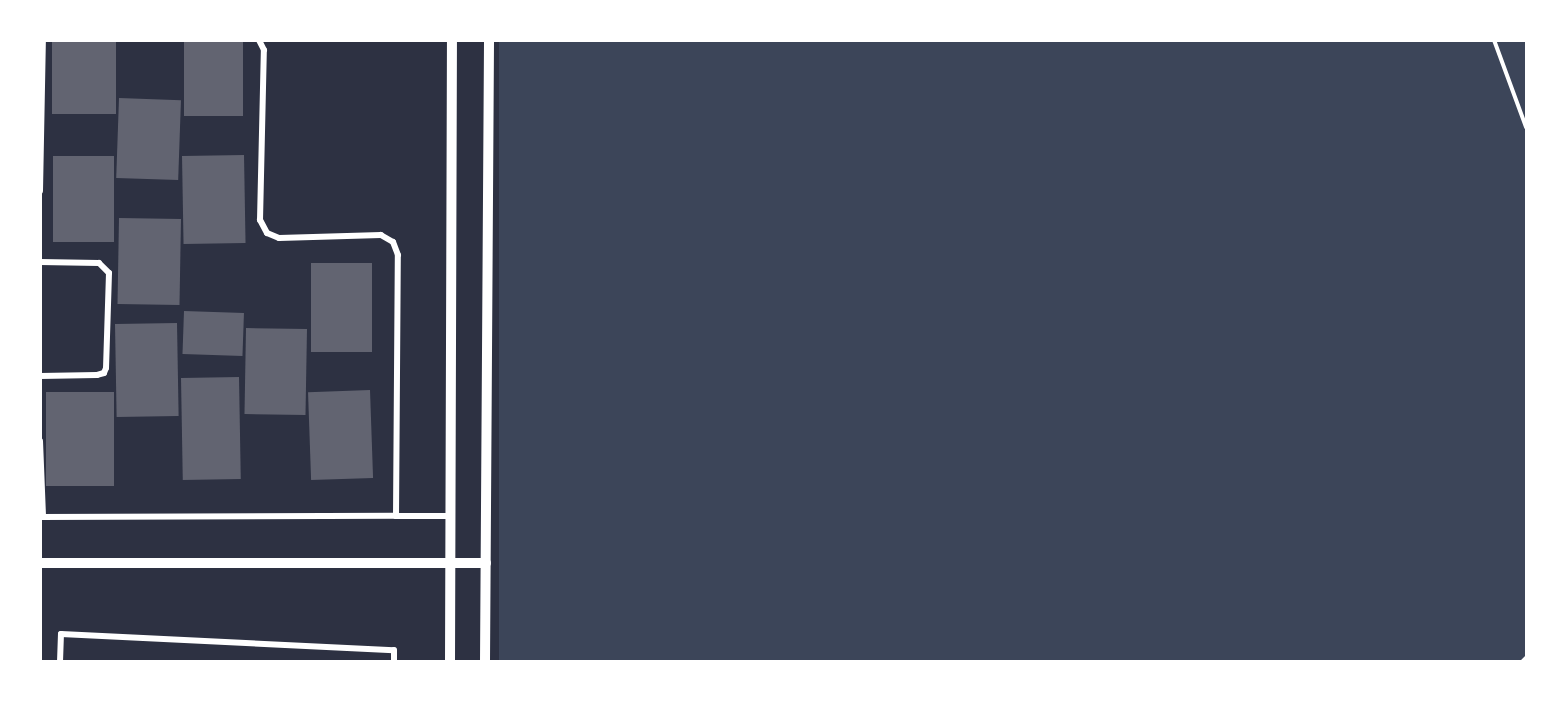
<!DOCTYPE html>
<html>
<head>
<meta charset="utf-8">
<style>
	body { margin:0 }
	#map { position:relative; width:1567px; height:702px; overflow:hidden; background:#2d3142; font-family:"Public Sans",sans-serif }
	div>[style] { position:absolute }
	.green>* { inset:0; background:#3c4559; transform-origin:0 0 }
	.building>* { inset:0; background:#626471; transform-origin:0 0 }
	.path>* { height:4px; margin:-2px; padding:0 2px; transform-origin:2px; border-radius:2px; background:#fff }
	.minor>* { height:6px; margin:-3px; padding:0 3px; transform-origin:3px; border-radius:3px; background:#fff }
	.tertiary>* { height:10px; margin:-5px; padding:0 5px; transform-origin:5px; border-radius:5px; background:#fff }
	span { translate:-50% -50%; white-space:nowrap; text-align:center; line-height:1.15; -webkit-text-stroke:4.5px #fff; paint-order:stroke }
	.frame { position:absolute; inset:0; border:42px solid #fff; pointer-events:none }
</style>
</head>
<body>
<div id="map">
	<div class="green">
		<div style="left:499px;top:41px;width:1027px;height:620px"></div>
	</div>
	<div class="building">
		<div style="left:52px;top:40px;width:64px;height:74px"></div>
		<div style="left:184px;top:40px;width:59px;height:76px"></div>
		<div style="left:119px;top:98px;width:62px;height:80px;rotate:2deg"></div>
		<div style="left:244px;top:155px;width:88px;height:62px;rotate:89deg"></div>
		<div style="left:53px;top:156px;width:61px;height:86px"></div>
		<div style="left:119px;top:218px;width:62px;height:86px;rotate:1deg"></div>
		<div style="left:311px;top:263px;width:61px;height:89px"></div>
		<div style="left:184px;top:311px;width:60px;height:43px;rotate:2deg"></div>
		<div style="left:177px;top:323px;width:93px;height:62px;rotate:89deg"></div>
		<div style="left:246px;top:328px;width:61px;height:86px;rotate:1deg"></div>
		<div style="left:239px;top:377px;width:102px;height:58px;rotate:89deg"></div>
		<div style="left:370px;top:390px;width:88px;height:62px;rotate:88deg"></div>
		<div style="left:114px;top:392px;width:94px;height:68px;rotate:90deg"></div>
	</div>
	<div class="path">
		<div style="left:1494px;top:40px;width:93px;rotate:69.8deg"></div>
		<div style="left:1522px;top:662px;width:6px;rotate:-45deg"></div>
	</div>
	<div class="minor">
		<div style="left:40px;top:191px;width:151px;rotate:-88.9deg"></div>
		<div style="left:40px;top:262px;width:59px;rotate:1deg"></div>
		<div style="left:99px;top:263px;width:14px;rotate:45deg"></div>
		<div style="left:109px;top:273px;width:95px;rotate:91.8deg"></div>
		<div style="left:106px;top:368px;width:5px;rotate:112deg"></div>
		<div style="left:104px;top:373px;width:7px;rotate:164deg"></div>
		<div style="left:97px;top:375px;width:57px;rotate:179deg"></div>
		<div style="left:40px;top:441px;width:76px;rotate:87.7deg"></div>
		<div style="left:396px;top:516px;width:54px"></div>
		<div style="left:40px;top:517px;width:356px;rotate:-0.2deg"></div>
		<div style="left:396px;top:516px;width:261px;rotate:-89.6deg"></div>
		<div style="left:398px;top:255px;width:14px;rotate:-111deg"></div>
		<div style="left:393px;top:242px;width:14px;rotate:-150deg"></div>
		<div style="left:381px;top:235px;width:102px;rotate:178.3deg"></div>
		<div style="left:279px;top:238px;width:13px;rotate:-157deg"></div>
		<div style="left:267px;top:233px;width:15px;rotate:-118deg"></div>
		<div style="left:260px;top:220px;width:170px;rotate:-88.7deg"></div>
		<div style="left:264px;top:50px;width:11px;rotate:-117deg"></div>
		<div style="left:60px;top:662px;width:28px;rotate:-88deg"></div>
		<div style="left:61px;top:634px;width:333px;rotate:2.8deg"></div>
		<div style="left:394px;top:650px;width:12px;rotate:90deg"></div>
	</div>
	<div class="tertiary">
		<div style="left:40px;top:563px;width:446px"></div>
		<div style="left:450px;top:662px;width:622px;rotate:-89.82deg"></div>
		<div style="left:485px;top:662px;width:622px;rotate:-89.63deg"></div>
	</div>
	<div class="frame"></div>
</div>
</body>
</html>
